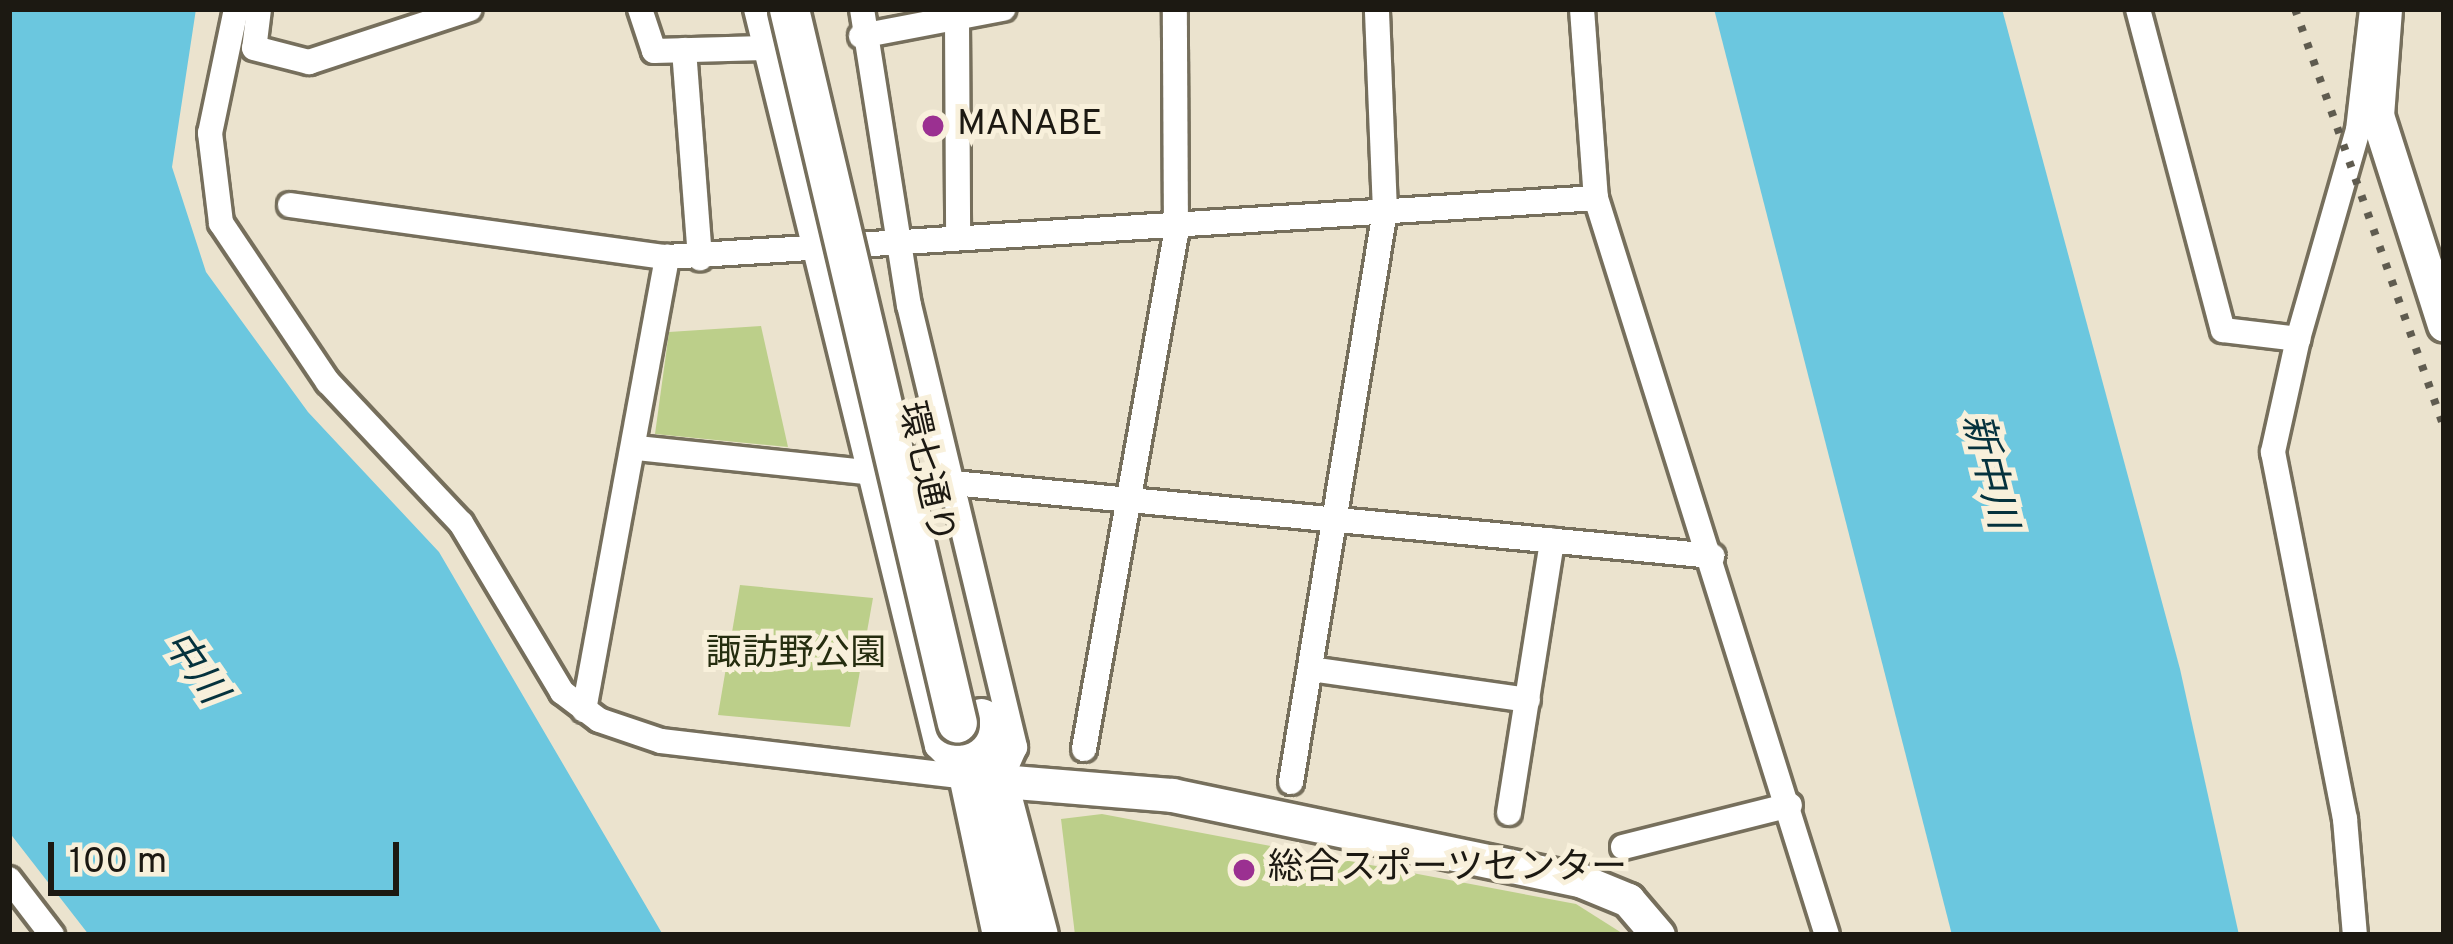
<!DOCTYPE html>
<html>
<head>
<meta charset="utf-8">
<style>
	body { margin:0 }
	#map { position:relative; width:2453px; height:944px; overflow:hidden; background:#ebe3ce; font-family:Overpass,"Noto Sans JP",sans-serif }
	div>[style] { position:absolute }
	.green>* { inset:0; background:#bccf8a }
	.water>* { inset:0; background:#6bc7df }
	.roads { filter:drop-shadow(3px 0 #766f5c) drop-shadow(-3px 0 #766f5c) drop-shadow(0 3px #766f5c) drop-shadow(0 -3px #766f5c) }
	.street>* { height:24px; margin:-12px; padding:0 12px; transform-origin:12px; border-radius:12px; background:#fff }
	.secondary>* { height:33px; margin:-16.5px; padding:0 16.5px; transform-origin:16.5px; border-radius:16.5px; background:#fff }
	.primary>* { height:39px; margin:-19.5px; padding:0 19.5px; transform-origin:19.5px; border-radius:19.5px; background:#fff }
	.rail>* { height:8px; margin-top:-4px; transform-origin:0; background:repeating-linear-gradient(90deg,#5f5b4f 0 6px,transparent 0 18px) }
	.bridges { filter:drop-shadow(3px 0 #766f5c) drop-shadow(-3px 0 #766f5c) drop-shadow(0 3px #766f5c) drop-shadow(0 -3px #766f5c) }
	.primary-bridge>* { height:39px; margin:-19.5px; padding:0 19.5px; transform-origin:19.5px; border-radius:19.5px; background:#fff }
	.dots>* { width:33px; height:33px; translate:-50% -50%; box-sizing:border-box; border:6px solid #f8f0db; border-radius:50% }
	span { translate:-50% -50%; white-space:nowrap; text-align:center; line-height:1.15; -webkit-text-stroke:10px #f8f0db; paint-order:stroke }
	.poi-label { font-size:36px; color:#1c1912 }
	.left { translate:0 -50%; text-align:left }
	.street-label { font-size:36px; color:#1c1912 }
	.park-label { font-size:36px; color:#252d0f }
	.water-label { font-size:39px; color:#05323d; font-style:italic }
	.frame { position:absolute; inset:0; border:12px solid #1c1912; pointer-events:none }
	.scale { position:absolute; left:48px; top:842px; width:351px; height:54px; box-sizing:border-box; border:6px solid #1c1912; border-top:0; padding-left:15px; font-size:36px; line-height:42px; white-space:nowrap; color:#1c1912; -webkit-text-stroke:9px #f8f0db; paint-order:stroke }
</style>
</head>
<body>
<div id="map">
	<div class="green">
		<div style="clip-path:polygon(761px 326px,788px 447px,655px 434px,669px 332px)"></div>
		<div style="clip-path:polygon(740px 585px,873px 598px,850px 727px,718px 715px)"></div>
		<div style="clip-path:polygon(1102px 814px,1576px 904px,1625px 935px,1075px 935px,1061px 819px)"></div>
	</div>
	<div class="water">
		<div style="clip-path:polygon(9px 9px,196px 9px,172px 167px,206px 272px,308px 412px,439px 552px,663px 935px,89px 935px,9px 832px)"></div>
		<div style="clip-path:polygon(1714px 9px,2002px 9px,2180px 669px,2239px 935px,1952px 935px)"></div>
	</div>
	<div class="roads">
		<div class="street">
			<div style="left:236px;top:9px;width:127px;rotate:101.8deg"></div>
			<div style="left:210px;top:133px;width:91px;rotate:83deg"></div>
			<div style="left:221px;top:223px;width:192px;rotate:56.1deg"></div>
			<div style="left:328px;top:382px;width:194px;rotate:46.7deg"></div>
			<div style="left:461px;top:523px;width:197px;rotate:59.1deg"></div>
			<div style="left:562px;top:692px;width:46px;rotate:37.1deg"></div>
			<div style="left:599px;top:720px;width:65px;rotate:18.7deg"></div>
			<div style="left:661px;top:741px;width:309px;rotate:6.7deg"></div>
			<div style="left:259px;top:9px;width:39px;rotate:97deg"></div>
			<div style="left:254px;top:48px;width:57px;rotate:14.3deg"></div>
			<div style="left:309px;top:62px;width:169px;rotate:-18.2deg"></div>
			<div style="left:640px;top:9px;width:44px;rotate:71.6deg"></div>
			<div style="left:654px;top:51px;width:111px;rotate:-1.5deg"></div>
			<div style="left:756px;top:9px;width:759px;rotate:76.2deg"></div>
			<div style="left:937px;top:746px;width:42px;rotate:45deg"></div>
			<div style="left:862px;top:9px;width:300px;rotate:81deg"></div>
			<div style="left:909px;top:305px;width:455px;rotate:76.5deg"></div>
			<div style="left:1015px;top:747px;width:39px;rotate:114deg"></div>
			<div style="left:1582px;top:9px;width:190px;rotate:85.8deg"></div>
			<div style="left:1596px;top:198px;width:772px;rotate:72.6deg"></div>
			<div style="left:2138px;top:9px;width:332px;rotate:75.2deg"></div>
			<div style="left:2223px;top:330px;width:76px;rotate:6.8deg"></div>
			<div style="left:2298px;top:339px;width:116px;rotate:102.5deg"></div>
			<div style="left:2273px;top:452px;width:374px;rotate:78.9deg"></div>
			<div style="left:2345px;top:819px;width:116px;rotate:85.1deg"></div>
			<div style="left:957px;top:20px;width:218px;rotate:89.7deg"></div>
			<div style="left:861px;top:36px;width:145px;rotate:-10.8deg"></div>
			<div style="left:684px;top:50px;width:209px;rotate:85.6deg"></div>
			<div style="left:290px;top:205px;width:381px;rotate:7.9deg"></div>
			<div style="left:2298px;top:339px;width:217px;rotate:-74deg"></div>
			<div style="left:2358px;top:130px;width:122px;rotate:-83.4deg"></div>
			<div style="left:637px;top:448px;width:239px;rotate:6deg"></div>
			<div style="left:953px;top:483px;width:763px;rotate:5.49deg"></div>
			<div style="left:1311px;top:669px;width:219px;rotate:8.1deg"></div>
			<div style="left:584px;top:710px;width:461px;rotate:-79.6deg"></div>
			<div style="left:667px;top:257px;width:931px;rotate:-3.63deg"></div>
			<div style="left:1084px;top:749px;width:523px;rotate:-79.87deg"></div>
			<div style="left:1176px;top:234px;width:225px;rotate:-90.3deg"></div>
			<div style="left:1291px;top:782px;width:579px;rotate:-80.65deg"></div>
			<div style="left:1385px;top:211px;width:202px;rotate:-92.3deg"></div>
			<div style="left:1509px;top:813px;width:276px;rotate:-81deg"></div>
			<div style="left:1623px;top:847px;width:172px;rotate:-14.1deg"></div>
			<div style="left:9px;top:879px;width:71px;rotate:52.5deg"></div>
		</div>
		<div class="secondary">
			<div style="left:2385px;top:9px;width:106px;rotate:94.3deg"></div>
			<div style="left:2377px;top:115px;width:220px;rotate:72.3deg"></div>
			<div style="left:977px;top:779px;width:196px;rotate:4.7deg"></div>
			<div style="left:1172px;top:795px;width:419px;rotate:11.8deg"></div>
			<div style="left:1582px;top:881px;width:50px;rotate:22.4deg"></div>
			<div style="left:1628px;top:900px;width:46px;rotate:49.4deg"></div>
		</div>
		<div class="primary">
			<div style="left:981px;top:718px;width:224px;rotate:75.3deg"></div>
			<div style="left:957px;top:723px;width:217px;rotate:78deg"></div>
		</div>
	</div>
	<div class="rail">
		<div style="left:2295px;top:9px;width:445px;rotate:70.4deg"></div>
	</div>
	<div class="bridges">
		<div class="primary-bridge">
			<div style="left:789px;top:9px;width:733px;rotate:76.76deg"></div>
		</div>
	</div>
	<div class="dots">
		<div style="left:933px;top:126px;background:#9b3091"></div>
		<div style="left:1244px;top:870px;background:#9b3091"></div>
	</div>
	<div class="poi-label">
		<span class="left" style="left:957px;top:126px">MANABE</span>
		<span class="left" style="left:1268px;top:870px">総合スポーツセンター</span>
	</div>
	<div class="street-label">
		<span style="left:924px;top:473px;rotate:77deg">環七通り</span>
	</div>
	<div class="park-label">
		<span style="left:796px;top:656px">諏訪野公園</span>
	</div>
	<div class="water-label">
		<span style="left:1986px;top:472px;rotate:76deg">新中川</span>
		<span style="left:192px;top:669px;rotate:55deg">中川</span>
	</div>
	<div class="frame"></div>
	<div class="scale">100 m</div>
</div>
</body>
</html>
